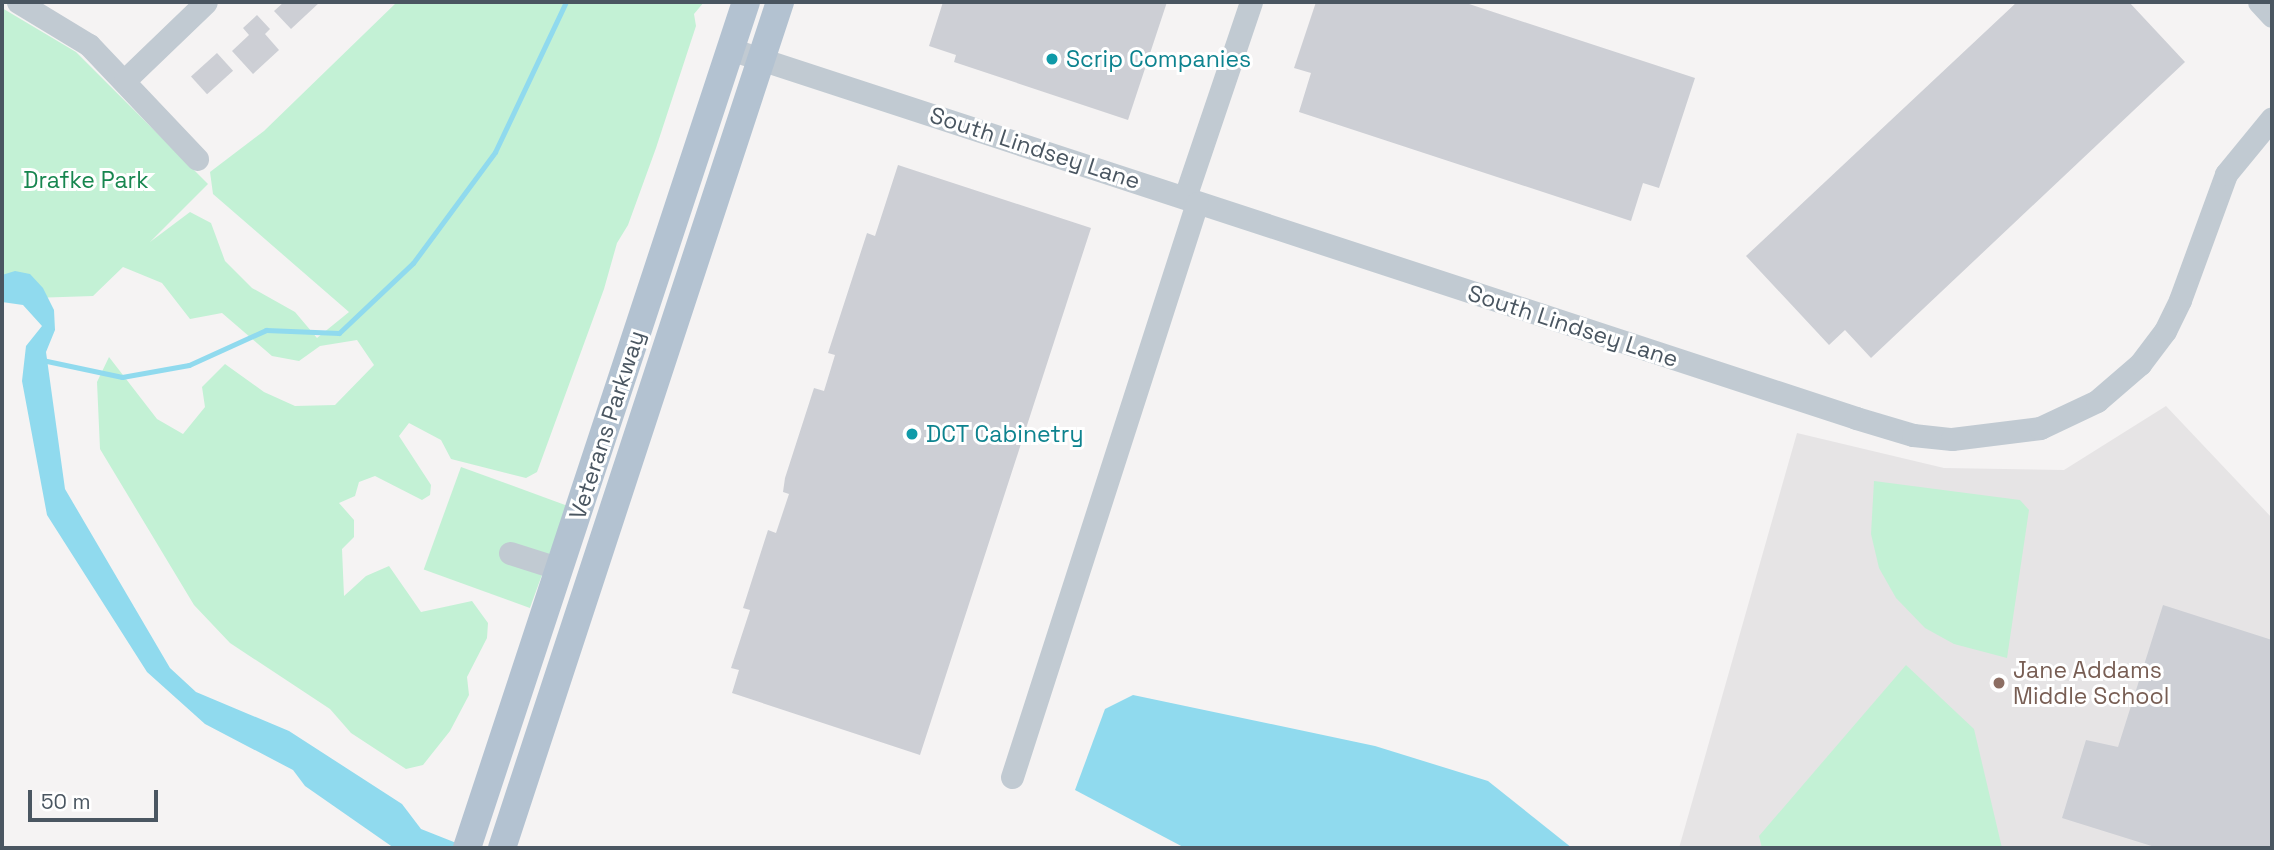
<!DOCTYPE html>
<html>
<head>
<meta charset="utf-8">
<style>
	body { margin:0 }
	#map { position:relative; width:2274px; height:850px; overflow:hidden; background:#f5f3f3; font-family:"Space Grotesk",sans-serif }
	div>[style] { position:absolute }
	.education>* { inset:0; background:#e6e4e5 }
	.green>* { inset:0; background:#c3f1d5; transform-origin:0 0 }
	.water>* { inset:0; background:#90daee }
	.stream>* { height:5px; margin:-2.5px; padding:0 2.5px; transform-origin:2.5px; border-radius:2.5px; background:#90daee }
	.building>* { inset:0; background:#cdcfd5; transform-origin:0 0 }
	.minor>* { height:23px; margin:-11.5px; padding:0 11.5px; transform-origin:11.5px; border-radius:11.5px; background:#c1cad2 }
	.major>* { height:28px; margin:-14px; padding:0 14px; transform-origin:14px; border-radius:14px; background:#b3c2d1 }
	.dots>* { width:19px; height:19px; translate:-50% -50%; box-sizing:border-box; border:4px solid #fff; border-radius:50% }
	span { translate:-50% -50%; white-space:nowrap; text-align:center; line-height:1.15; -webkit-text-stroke:6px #fff; paint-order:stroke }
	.culture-label { font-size:23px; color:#0d838f }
	.left { translate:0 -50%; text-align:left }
	.street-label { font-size:23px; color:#4a5661 }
	.park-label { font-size:23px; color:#17864f }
	.education-label { font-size:23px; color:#785e54 }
	.frame { position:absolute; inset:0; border:4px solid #4a5661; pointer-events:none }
	.scale { position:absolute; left:28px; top:790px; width:130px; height:32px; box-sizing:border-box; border:4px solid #4a5661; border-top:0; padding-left:9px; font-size:21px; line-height:24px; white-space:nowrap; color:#4a5661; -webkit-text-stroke:5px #fff; paint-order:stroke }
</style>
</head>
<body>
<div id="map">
	<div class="education">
		<div style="clip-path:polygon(2166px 406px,2272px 518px,2272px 848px,1679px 848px,1797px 433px,1944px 468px,2064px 470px)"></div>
	</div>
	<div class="green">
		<div style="clip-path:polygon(397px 2px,704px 2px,694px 14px,696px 26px,656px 148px,628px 225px,617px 243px,604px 289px,537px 472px,526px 478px,451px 459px,441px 440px,409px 423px,399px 436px,431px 485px,430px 495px,422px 500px,375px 476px,359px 482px,355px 496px,339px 503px,354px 520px,354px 537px,342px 549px,344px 596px,366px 576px,389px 566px,421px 612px,472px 601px,488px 623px,487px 638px,467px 677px,469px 695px,450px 731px,423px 765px,406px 769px,351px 733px,330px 709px,230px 643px,194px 605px,100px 449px,97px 382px,109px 357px,157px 419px,183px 434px,205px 407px,202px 387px,225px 364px,264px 392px,295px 406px,335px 405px,374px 365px,357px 340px,320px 346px,299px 361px,272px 356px,222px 313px,190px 319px,162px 283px,123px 267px,93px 296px,2px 299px,2px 8px,76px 52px,208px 184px,150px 242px,190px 212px,211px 223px,225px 261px,252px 288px,295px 312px,317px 338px,349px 312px,213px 194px,210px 172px,264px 131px)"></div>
		<div style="left:461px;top:467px;width:113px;height:109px;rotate:20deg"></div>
		<div style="clip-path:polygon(1874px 481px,2020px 500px,2029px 510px,2007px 658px,1954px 644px,1925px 628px,1896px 598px,1879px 568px,1871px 534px)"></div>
		<div style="clip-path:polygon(1906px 665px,1974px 729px,2002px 848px,1762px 848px,1759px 836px)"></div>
	</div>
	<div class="water">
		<div style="clip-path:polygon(15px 271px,30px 274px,43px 288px,54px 310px,55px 330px,46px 352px,65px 489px,170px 668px,196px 692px,289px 731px,402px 804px,421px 829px,469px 848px,394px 848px,305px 786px,293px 770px,205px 724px,147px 672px,47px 515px,22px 381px,26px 346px,42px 326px,23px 305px,2px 302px,2px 275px)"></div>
		<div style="clip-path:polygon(1133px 695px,1375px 746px,1488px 781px,1572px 848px,1185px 848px,1075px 790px,1105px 709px)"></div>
	</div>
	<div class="stream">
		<div style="left:42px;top:360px;width:82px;rotate:12deg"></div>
		<div style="left:122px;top:377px;width:68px;rotate:-10.2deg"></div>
		<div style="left:189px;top:365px;width:85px;rotate:-24.4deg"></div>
		<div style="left:266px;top:330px;width:73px;rotate:2.4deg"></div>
		<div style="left:339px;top:333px;width:102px;rotate:-43.4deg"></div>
		<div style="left:413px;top:263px;width:138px;rotate:-53.5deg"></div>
		<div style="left:495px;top:152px;width:166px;rotate:-64.7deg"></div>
	</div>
	<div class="building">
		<div style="clip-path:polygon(284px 2px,320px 2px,291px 29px,274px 11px)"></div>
		<div style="clip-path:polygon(943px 2px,1167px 2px,1128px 120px,954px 62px,956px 55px,929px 46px)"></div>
		<div style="clip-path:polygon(1316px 2px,1463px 2px,1695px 78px,1659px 188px,1643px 183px,1631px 221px,1299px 112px,1311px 73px,1294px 68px)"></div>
		<div style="clip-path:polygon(2017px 2px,2129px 2px,2185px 62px,1871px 358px,1845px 330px,1829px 345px,1746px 256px)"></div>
		<div style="clip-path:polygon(257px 15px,270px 29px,265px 34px,279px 50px,253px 74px,232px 51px,249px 35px,243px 28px)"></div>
		<div style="left:217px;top:53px;width:24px;height:35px;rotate:48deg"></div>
		<div style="clip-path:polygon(898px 165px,1091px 228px,920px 755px,732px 693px,739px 670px,731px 668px,750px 610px,743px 608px,768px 530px,776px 533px,789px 494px,783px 492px,785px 478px,814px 388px,824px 391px,835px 355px,828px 353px,867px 233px,875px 236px)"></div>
		<div style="clip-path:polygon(2163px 605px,2272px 640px,2272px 848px,2158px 848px,2062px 818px,2086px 740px,2118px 747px)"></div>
	</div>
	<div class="minor">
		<div style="left:18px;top:2px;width:83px;rotate:31.2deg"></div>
		<div style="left:89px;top:45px;width:157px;rotate:46.5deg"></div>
		<div style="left:2259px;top:2px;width:19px;rotate:47deg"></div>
		<div style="left:730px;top:49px;width:1185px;rotate:18.14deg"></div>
		<div style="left:1856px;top:418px;width:59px;rotate:16.6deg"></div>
		<div style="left:1913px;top:435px;width:39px;rotate:6deg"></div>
		<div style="left:1952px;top:439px;width:89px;rotate:-7.1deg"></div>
		<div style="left:2040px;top:428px;width:63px;rotate:-25.3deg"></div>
		<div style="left:2097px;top:401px;width:57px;rotate:-40.7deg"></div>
		<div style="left:2140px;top:364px;width:41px;rotate:-52.9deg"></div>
		<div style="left:2165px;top:331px;width:34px;rotate:-64deg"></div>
		<div style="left:2180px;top:300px;width:134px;rotate:-69.9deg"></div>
		<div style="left:2226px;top:174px;width:72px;rotate:-50.6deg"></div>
		<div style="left:125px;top:80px;width:112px;rotate:-43.9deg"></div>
		<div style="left:1185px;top:197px;width:206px;rotate:-71.3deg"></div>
		<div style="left:510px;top:553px;width:52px;rotate:17.7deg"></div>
		<div style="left:1012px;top:777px;width:603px;rotate:-72.14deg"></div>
	</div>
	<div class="major">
		<div style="left:467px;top:848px;width:891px;rotate:-71.75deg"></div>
		<div style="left:502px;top:848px;width:891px;rotate:-71.81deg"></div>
	</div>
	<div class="dots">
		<div style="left:1052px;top:59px;background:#0f9aa8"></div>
		<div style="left:912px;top:434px;background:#0f9aa8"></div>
		<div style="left:1999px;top:683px;background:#8d6e63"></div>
	</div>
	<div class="culture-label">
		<span class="left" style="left:1066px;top:59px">Scrip Companies</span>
		<span class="left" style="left:926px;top:434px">DCT Cabinetry</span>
	</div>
	<div class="street-label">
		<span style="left:1035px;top:148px;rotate:18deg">South Lindsey Lane</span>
		<span style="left:1573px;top:326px;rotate:18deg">South Lindsey Lane</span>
		<span style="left:607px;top:425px;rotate:-72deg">Veterans Parkway</span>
	</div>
	<div class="park-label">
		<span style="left:86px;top:180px">Drafke Park</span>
	</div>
	<div class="education-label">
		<span class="left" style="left:2013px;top:683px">Jane Addams<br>Middle School</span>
	</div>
	<div class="frame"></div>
	<div class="scale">50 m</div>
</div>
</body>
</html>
